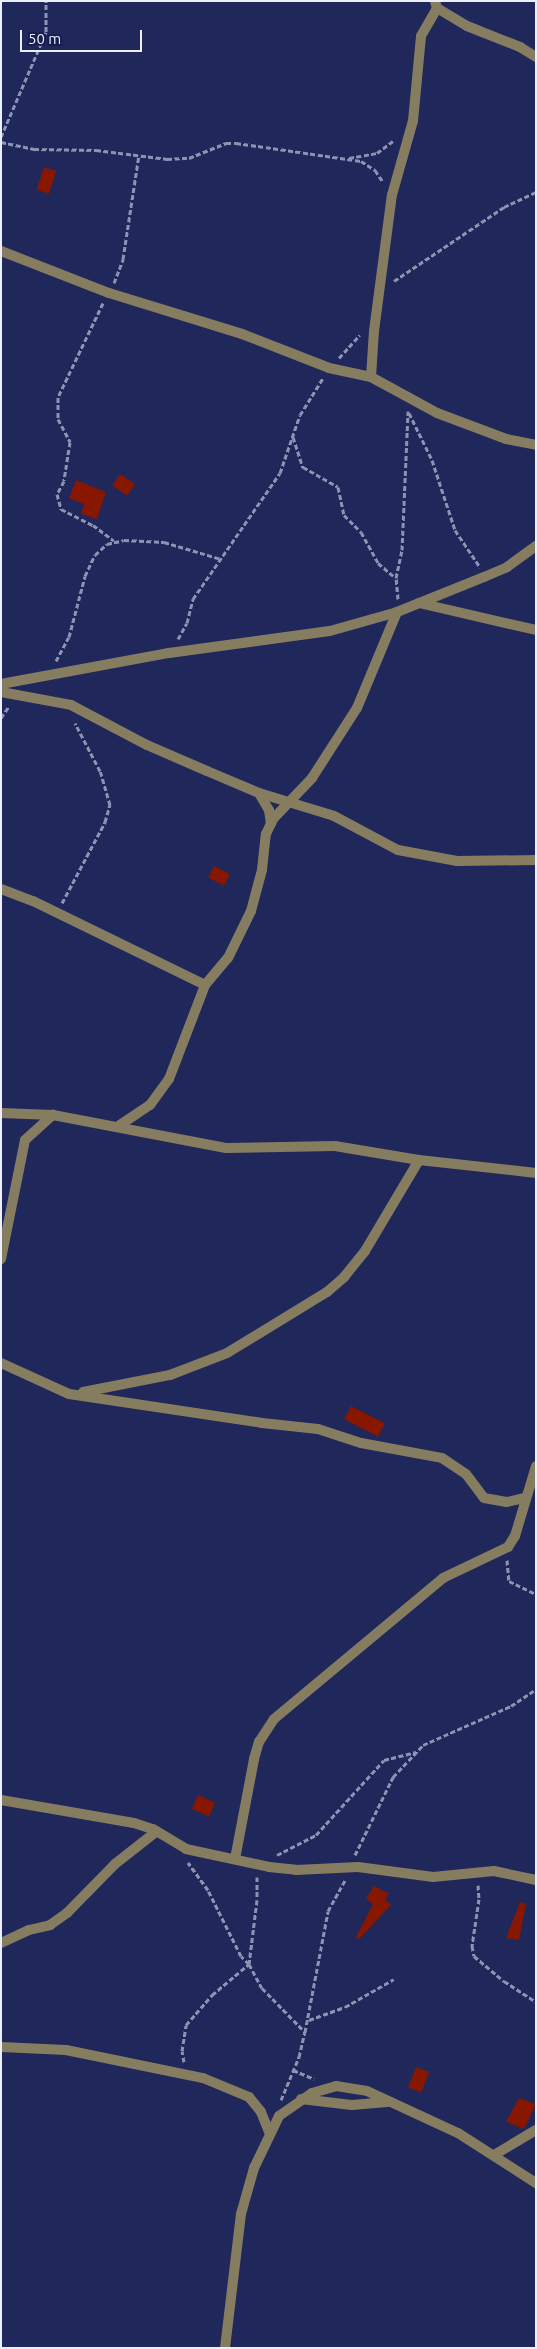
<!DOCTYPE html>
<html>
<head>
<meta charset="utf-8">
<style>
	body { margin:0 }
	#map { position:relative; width:537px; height:2349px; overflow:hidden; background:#1f275b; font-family:Ubuntu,sans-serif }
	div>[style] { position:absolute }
	.building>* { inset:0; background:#881700; transform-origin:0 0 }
	.path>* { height:3px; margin-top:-1.5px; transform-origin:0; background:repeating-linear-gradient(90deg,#8e93b3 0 5px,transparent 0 7.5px) }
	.minor>* { height:10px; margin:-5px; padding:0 5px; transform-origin:5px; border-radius:5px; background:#867d61 }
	span { translate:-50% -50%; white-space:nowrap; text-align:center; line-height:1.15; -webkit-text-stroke:4px #171d4f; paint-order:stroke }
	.frame { position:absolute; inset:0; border:2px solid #eceffd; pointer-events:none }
	.scale { position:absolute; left:20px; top:30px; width:122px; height:22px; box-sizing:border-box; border:2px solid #eceffd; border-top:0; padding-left:6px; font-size:15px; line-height:18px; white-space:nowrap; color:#eceffd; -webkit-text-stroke:4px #171d4f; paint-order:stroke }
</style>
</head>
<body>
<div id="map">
	<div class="building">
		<div style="left:44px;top:167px;width:13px;height:24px;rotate:18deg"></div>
		<div style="left:120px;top:474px;width:18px;height:14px;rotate:34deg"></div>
		<div style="clip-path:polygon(76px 480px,106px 492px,97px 519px,81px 514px,84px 504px,69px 498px)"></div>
		<div style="left:214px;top:866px;width:18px;height:13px;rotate:27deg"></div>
		<div style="left:351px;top:1406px;width:38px;height:15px;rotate:27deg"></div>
		<div style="left:198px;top:1795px;width:19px;height:15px;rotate:25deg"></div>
		<div style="clip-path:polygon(374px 1886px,389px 1894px,385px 1899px,391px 1905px,359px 1939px,356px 1937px,373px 1904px,366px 1899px)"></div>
		<div style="clip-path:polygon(520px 1902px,526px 1904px,519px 1940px,506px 1938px)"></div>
		<div style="left:416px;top:2067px;width:14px;height:22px;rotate:21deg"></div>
		<div style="clip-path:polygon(519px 2098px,536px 2104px,524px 2129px,506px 2122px)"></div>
	</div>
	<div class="path">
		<div style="left:1px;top:137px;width:114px;rotate:-66.8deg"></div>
		<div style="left:46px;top:32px;width:31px;rotate:-90deg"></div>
		<div style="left:1px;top:142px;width:34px;rotate:12deg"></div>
		<div style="left:34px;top:149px;width:62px;rotate:0.9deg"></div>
		<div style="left:96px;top:150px;width:72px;rotate:7.2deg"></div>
		<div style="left:167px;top:159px;width:22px;rotate:-3deg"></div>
		<div style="left:189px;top:158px;width:40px;rotate:-22deg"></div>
		<div style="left:226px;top:143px;width:10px"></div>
		<div style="left:236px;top:143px;width:126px;rotate:8.2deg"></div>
		<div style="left:361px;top:161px;width:17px;rotate:33deg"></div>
		<div style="left:375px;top:170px;width:14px;rotate:56deg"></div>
		<div style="left:349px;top:158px;width:28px;rotate:-10deg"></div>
		<div style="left:377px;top:153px;width:20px;rotate:-37deg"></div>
		<div style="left:394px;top:281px;width:133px;rotate:-33.9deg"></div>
		<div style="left:504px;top:207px;width:35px;rotate:-25deg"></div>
		<div style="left:114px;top:283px;width:26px;rotate:-69deg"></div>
		<div style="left:123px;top:259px;width:105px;rotate:-81.3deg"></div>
		<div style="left:103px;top:303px;width:104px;rotate:115.6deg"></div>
		<div style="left:58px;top:397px;width:22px;rotate:90deg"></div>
		<div style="left:58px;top:419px;width:26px;rotate:62deg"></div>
		<div style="left:70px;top:442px;width:39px;rotate:99deg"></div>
		<div style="left:64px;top:481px;width:15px;rotate:118deg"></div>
		<div style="left:57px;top:494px;width:16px;rotate:75deg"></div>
		<div style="left:61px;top:509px;width:36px;rotate:27deg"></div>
		<div style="left:93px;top:525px;width:26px;rotate:37deg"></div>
		<div style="left:339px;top:358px;width:31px;rotate:-48deg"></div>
		<div style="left:409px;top:413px;width:52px;rotate:63.9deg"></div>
		<div style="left:432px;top:460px;width:74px;rotate:71.8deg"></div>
		<div style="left:455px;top:530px;width:45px;rotate:56deg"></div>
		<div style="left:293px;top:437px;width:32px;rotate:72deg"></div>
		<div style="left:303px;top:467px;width:40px;rotate:29.7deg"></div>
		<div style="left:338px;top:487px;width:29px;rotate:78deg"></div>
		<div style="left:344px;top:515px;width:24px;rotate:45deg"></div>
		<div style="left:361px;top:532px;width:35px;rotate:61deg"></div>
		<div style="left:378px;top:563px;width:23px;rotate:40deg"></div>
		<div style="left:398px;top:599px;width:21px;rotate:-95deg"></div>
		<div style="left:396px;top:578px;width:29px;rotate:-78deg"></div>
		<div style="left:402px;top:550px;width:139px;rotate:-87.5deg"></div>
		<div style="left:178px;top:639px;width:18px;rotate:-61deg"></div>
		<div style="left:187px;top:623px;width:25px;rotate:-76deg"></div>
		<div style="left:193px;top:599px;width:153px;rotate:-55.4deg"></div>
		<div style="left:280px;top:473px;width:61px;rotate:-71deg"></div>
		<div style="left:300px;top:415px;width:44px;rotate:-58.1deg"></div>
		<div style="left:56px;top:661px;width:27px;rotate:-62deg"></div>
		<div style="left:69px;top:637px;width:63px;rotate:-75.3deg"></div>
		<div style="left:85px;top:576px;width:23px;rotate:-65deg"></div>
		<div style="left:95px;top:555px;width:16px;rotate:-43deg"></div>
		<div style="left:107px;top:544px;width:17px;rotate:-13deg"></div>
		<div style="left:124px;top:540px;width:40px;rotate:2.9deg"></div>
		<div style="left:164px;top:542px;width:59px;rotate:16.6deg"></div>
		<div style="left:1px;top:718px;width:14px;rotate:-56deg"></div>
		<div style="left:62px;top:903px;width:92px;rotate:-62deg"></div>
		<div style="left:105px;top:822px;width:18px;rotate:-74deg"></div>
		<div style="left:110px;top:805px;width:35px;rotate:-106deg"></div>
		<div style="left:100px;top:771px;width:54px;rotate:-117.5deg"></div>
		<div style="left:507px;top:1560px;width:21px;rotate:85deg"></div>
		<div style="left:509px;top:1581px;width:30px;rotate:26deg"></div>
		<div style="left:277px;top:1855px;width:44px;rotate:-27.1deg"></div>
		<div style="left:316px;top:1835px;width:101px;rotate:-47.8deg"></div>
		<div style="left:384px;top:1760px;width:33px;rotate:-14deg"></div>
		<div style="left:355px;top:1855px;width:87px;rotate:-64deg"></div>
		<div style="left:393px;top:1777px;width:44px;rotate:-46.8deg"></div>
		<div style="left:423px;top:1745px;width:96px;rotate:-23.9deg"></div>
		<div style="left:511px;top:1706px;width:30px;rotate:-34deg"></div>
		<div style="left:257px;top:1877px;width:23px;rotate:90deg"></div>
		<div style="left:257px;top:1900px;width:64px;rotate:97.1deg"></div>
		<div style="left:249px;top:1964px;width:27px;rotate:62deg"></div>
		<div style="left:262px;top:1988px;width:62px;rotate:45.7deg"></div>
		<div style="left:478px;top:1885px;width:14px;rotate:86deg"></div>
		<div style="left:479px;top:1899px;width:48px;rotate:98.5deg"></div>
		<div style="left:472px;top:1946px;width:10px;rotate:79deg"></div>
		<div style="left:474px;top:1956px;width:39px;rotate:40deg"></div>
		<div style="left:504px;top:1981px;width:38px;rotate:33deg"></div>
		<div style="left:309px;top:2020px;width:38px;rotate:-20deg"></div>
		<div style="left:345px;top:2007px;width:56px;rotate:-29.7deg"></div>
		<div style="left:184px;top:2062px;width:11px;rotate:-100deg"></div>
		<div style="left:182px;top:2051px;width:26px;rotate:-81deg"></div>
		<div style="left:186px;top:2025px;width:40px;rotate:-49deg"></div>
		<div style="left:212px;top:1995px;width:48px;rotate:-40deg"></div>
		<div style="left:249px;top:1964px;width:11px;rotate:-135deg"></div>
		<div style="left:241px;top:1956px;width:74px;rotate:-116.6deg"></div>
		<div style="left:208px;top:1890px;width:34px;rotate:-126deg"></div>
		<div style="left:293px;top:2070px;width:23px;rotate:23deg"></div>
		<div style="left:281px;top:2100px;width:47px;rotate:-67.3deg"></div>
		<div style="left:299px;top:2057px;width:26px;rotate:-77deg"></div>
		<div style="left:305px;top:2032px;width:123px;rotate:-79.2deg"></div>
		<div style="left:328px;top:1911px;width:35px;rotate:-61deg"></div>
	</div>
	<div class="minor">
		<div style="left:437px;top:8px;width:35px;rotate:31deg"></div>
		<div style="left:467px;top:26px;width:57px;rotate:21.6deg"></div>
		<div style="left:520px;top:47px;width:19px;rotate:32deg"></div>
		<div style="left:1px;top:251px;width:116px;rotate:21.3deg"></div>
		<div style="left:109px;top:293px;width:139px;rotate:17.1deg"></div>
		<div style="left:242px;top:334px;width:93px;rotate:21.3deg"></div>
		<div style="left:329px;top:368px;width:43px;rotate:12.1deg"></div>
		<div style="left:371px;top:377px;width:75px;rotate:28.6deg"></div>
		<div style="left:437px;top:413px;width:74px;rotate:20.6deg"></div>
		<div style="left:506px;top:439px;width:31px;rotate:11deg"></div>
		<div style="left:371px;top:377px;width:46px;rotate:-86.3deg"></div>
		<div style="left:374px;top:331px;width:137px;rotate:-82.5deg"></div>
		<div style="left:392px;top:195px;width:77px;rotate:-74.2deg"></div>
		<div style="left:413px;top:121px;width:85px;rotate:-84.6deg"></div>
		<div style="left:421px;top:36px;width:32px;rotate:-60deg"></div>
		<div style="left:437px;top:8px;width:7px;rotate:-106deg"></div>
		<div style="left:419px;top:603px;width:120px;rotate:13deg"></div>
		<div style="left:1px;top:684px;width:171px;rotate:-10.5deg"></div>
		<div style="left:169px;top:653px;width:162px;rotate:-7.8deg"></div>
		<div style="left:330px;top:631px;width:70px;rotate:-15.8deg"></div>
		<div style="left:397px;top:612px;width:94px;rotate:-21.9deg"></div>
		<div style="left:484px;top:577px;width:25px;rotate:-23deg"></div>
		<div style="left:507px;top:567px;width:36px;rotate:-36deg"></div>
		<div style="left:1px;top:692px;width:71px;rotate:10.5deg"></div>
		<div style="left:71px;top:705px;width:86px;rotate:27.8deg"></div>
		<div style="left:147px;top:745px;width:65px;rotate:23.4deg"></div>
		<div style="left:207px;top:771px;width:56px;rotate:22.9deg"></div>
		<div style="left:259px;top:793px;width:78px;rotate:17deg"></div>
		<div style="left:334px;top:816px;width:72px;rotate:28deg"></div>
		<div style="left:398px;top:850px;width:60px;rotate:10.6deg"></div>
		<div style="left:457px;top:861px;width:79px;rotate:-0.7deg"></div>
		<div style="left:259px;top:793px;width:20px;rotate:60deg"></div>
		<div style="left:269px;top:810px;width:14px;rotate:82deg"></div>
		<div style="left:1px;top:889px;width:34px;rotate:21deg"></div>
		<div style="left:33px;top:901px;width:191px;rotate:26deg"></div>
		<div style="left:1px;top:1113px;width:52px;rotate:2.2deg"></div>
		<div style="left:53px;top:1115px;width:176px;rotate:10.8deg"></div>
		<div style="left:226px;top:1148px;width:109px;rotate:-1.1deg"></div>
		<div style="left:335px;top:1146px;width:85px;rotate:9.5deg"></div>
		<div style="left:419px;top:1160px;width:118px;rotate:6.3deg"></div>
		<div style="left:120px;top:1125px;width:36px;rotate:-34deg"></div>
		<div style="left:150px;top:1105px;width:32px;rotate:-54deg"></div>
		<div style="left:169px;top:1079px;width:101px;rotate:-69deg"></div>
		<div style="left:205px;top:985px;width:35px;rotate:-50deg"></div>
		<div style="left:228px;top:958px;width:52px;rotate:-63.9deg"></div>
		<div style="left:251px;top:911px;width:42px;rotate:-75deg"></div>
		<div style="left:262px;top:870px;width:36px;rotate:-84deg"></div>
		<div style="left:266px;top:834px;width:17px;rotate:-65deg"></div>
		<div style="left:273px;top:819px;width:57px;rotate:-46.4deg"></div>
		<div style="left:312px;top:778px;width:83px;rotate:-57.3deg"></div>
		<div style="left:357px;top:708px;width:104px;rotate:-67.4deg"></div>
		<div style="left:1px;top:1259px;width:121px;rotate:-78.6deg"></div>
		<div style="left:25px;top:1140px;width:38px;rotate:-42deg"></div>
		<div style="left:1px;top:1363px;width:75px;rotate:24.5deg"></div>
		<div style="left:69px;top:1394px;width:195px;rotate:8.5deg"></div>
		<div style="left:262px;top:1423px;width:56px;rotate:6.1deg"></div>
		<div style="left:318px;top:1429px;width:45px;rotate:18deg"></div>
		<div style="left:361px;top:1443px;width:82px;rotate:10.5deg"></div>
		<div style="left:442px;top:1458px;width:29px;rotate:34deg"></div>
		<div style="left:466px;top:1474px;width:30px;rotate:53deg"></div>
		<div style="left:484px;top:1498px;width:23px;rotate:10deg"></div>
		<div style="left:507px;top:1502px;width:18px;rotate:-13deg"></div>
		<div style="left:83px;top:1392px;width:89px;rotate:-11.1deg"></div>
		<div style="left:170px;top:1375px;width:61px;rotate:-21.1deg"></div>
		<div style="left:227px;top:1353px;width:117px;rotate:-31.4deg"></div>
		<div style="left:327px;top:1292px;width:23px;rotate:-41deg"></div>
		<div style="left:344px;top:1277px;width:33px;rotate:-51deg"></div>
		<div style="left:365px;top:1251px;width:106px;rotate:-59.3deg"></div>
		<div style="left:1px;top:1800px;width:135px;rotate:9.8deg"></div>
		<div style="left:134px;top:1823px;width:20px;rotate:18deg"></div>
		<div style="left:153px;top:1829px;width:39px;rotate:31deg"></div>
		<div style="left:186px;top:1849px;width:85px;rotate:12.2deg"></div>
		<div style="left:269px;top:1867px;width:27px;rotate:6deg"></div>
		<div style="left:296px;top:1870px;width:62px;rotate:-2.8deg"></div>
		<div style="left:358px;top:1867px;width:76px;rotate:7.6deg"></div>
		<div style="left:433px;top:1877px;width:61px;rotate:-5.6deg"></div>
		<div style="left:494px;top:1871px;width:43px;rotate:12.1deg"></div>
		<div style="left:235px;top:1859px;width:102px;rotate:-79.2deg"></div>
		<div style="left:254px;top:1759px;width:18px;rotate:-74deg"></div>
		<div style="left:259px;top:1742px;width:27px;rotate:-57deg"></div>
		<div style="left:274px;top:1719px;width:220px;rotate:-39.8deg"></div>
		<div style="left:443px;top:1578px;width:72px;rotate:-25.5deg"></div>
		<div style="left:508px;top:1547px;width:13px;rotate:-58deg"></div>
		<div style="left:515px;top:1536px;width:73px;rotate:-73.3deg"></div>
		<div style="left:1px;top:1943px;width:31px;rotate:-25deg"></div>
		<div style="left:29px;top:1930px;width:22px;rotate:-13deg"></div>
		<div style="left:50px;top:1925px;width:21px;rotate:-35deg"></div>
		<div style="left:67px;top:1913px;width:69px;rotate:-45.6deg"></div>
		<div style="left:115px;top:1864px;width:53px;rotate:-38.2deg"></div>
		<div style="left:1px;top:2047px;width:65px;rotate:2.6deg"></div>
		<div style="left:66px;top:2050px;width:140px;rotate:11.6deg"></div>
		<div style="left:203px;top:2078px;width:50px;rotate:22.4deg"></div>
		<div style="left:249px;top:2097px;width:19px;rotate:51deg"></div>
		<div style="left:261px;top:2112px;width:22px;rotate:68deg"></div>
		<div style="left:301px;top:2099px;width:51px;rotate:6.7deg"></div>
		<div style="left:352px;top:2105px;width:38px;rotate:-5deg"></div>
		<div style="left:494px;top:2155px;width:49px;rotate:-30.8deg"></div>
		<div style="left:225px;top:2348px;width:135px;rotate:-83.2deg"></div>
		<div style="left:241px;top:2214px;width:48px;rotate:-74.2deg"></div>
		<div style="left:254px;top:2168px;width:58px;rotate:-64.3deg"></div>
		<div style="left:279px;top:2116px;width:40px;rotate:-34.9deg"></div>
		<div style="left:312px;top:2093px;width:25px;rotate:-16deg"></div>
		<div style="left:336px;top:2086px;width:31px;rotate:9deg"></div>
		<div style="left:367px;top:2091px;width:100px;rotate:24.8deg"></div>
		<div style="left:458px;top:2133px;width:93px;rotate:32.7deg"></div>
	</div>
	<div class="frame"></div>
	<div class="scale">50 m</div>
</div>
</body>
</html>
